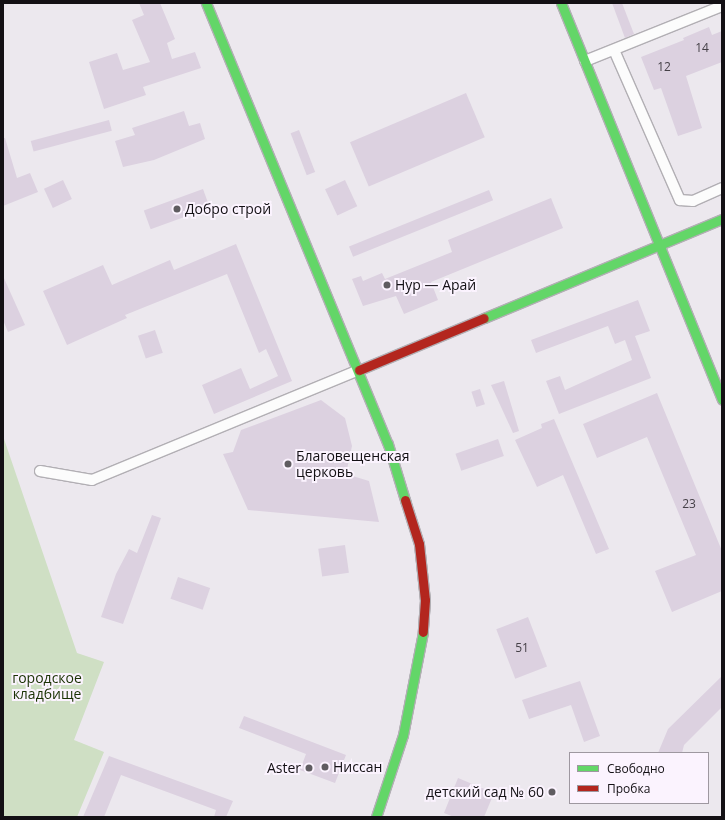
<!DOCTYPE html>
<html>
<head>
<meta charset="utf-8">
<style>
	body { margin:0 }
	#map { position:relative; width:725px; height:820px; overflow:hidden; background:#ece8ee; font-family:"Open Sans",sans-serif }
	div>[style] { position:absolute }
	.green>* { inset:0; background:#cfdfc4 }
	.building>* { inset:0; background:#dcd1e0; transform-origin:0 0 }
	.roads { filter:drop-shadow(1px 0 #b2afb4) drop-shadow(-1px 0 #b2afb4) drop-shadow(0 1px #b2afb4) drop-shadow(0 -1px #b2afb4) }
	.street>* { height:10px; margin:-5px; padding:0 5px; transform-origin:5px; border-radius:5px; background:#fcfcfc }
	.fast>* { height:9px; margin:-4.5px; padding:0 4.5px; transform-origin:4.5px; border-radius:4.5px; background:#63d668 }
	.jam>* { height:9px; margin:-4.5px; padding:0 4.5px; transform-origin:4.5px; border-radius:4.5px; background:#b3261e }
	.dots>* { width:11px; height:11px; translate:-50% -50%; box-sizing:border-box; border:2px solid #fbf3fe; border-radius:50% }
	span { translate:-50% -50%; white-space:nowrap; text-align:center; line-height:1.15; -webkit-text-stroke:4px #fbf3fe; paint-order:stroke }
	.number-label { font-size:12px; color:#454047 }
	.number-label span { -webkit-text-stroke-width:0 }
	.poi-label { font-size:14px; color:#131014 }
	.left { translate:0 -50%; text-align:left }
	.right { translate:-100% -50%; text-align:right }
	.park-label { font-size:14px; color:#1a3203 }
	.frame { position:absolute; inset:0; border:4px solid #131014; pointer-events:none }
	.legend { position:absolute; left:569px; top:752px; width:140px; height:52px; box-sizing:border-box; background:#fbf3fe; border:1px solid #9e98a0; margin:0; padding:5px 7px; list-style:none; font-size:12px; color:#131014 }
	.legend li { display:flex; align-items:center; gap:8px; height:20px }
	.legend b { width:20px; border:1px solid #9e98a0 }
</style>
</head>
<body>
<div id="map">
	<div class="green">
		<div style="clip-path:polygon(3px 436px,77px 653px,104px 662px,74px 740px,104px 752px,77px 817px,3px 817px)"></div>
	</div>
	<div class="building">
		<div style="clip-path:polygon(139px 3px,160px 3px,175px 39px,167px 43px,172px 59px,195px 52px,201px 68px,143px 87px,146px 95px,104px 109px,89px 62px,117px 53px,123px 70px,150px 62px,132px 20px,144px 15px)"></div>
		<div style="clip-path:polygon(612px 3px,622px 3px,634px 34px,625px 38px)"></div>
		<div style="clip-path:polygon(709px 27px,712px 35px,722px 31px,722px 62px,686px 76px,702px 128px,678px 136px,661px 88px,654px 90px,641px 57px,684px 40px,683px 38px)"></div>
		<div style="left:466px;top:93px;width:48px;height:126px;rotate:67deg"></div>
		<div style="clip-path:polygon(184px 111px,189px 126px,200px 123px,205px 139px,154px 160px,123px 167px,115px 141px,135px 135px,132px 128px)"></div>
		<div style="left:109px;top:120px;width:11px;height:81px;rotate:75deg"></div>
		<div style="left:299px;top:130px;width:45px;height:9px;rotate:69deg"></div>
		<div style="clip-path:polygon(3px 138px,5px 138px,17px 178px,30px 173px,38px 192px,3px 206px)"></div>
		<div style="left:63px;top:180px;width:21px;height:21px;rotate:65deg"></div>
		<div style="left:345px;top:180px;width:29px;height:22px;rotate:65deg"></div>
		<div style="left:203px;top:189px;width:20px;height:63px;rotate:70deg"></div>
		<div style="left:489px;top:190px;width:11px;height:151px;rotate:68deg"></div>
		<div style="clip-path:polygon(551px 198px,563px 228px,431px 282px,438px 300px,404px 314px,396px 296px,363px 306px,352px 279px,361px 276px,363px 281px,382px 273px,385px 279px,452px 252px,448px 240px)"></div>
		<div style="clip-path:polygon(236px 244px,292px 381px,214px 414px,202px 385px,241px 368px,250px 389px,278px 376px,266px 349px,259px 353px,227px 274px,125px 315px,127px 318px,67px 345px,43px 291px,103px 265px,112px 285px,170px 260px,174px 270px)"></div>
		<div style="clip-path:polygon(3px 276px,25px 325px,8px 332px,3px 320px)"></div>
		<div style="clip-path:polygon(638px 300px,650px 331px,635px 336px,651px 378px,559px 414px,546px 381px,560px 376px,565px 390px,632px 360px,625px 340px,615px 344px,608px 326px,536px 353px,531px 340px)"></div>
		<div style="left:155px;top:330px;width:24px;height:18px;rotate:71deg"></div>
		<div style="clip-path:polygon(504px 381px,519px 431px,513px 433px,491px 385px)"></div>
		<div style="left:480px;top:389px;width:16px;height:9px;rotate:72deg"></div>
		<div style="clip-path:polygon(657px 393px,722px 551px,722px 591px,672px 612px,655px 571px,696px 555px,647px 437px,597px 458px,583px 424px)"></div>
		<div style="clip-path:polygon(321px 400px,345px 418px,352px 446px,346px 474px,369px 481px,379px 522px,248px 510px,223px 454px,233px 452px,241px 430px)"></div>
		<div style="clip-path:polygon(554px 419px,609px 549px,596px 554px,563px 475px,537px 487px,515px 440px,542px 428px,541px 424px)"></div>
		<div style="left:498px;top:439px;width:18px;height:45px;rotate:71deg"></div>
		<div style="clip-path:polygon(152px 515px,161px 518px,123px 624px,101px 617px,116px 574px,129px 549px,137px 553px)"></div>
		<div style="left:345px;top:545px;width:28px;height:27px;rotate:82deg"></div>
		<div style="left:178px;top:577px;width:34px;height:23px;rotate:19deg"></div>
		<div style="left:528px;top:617px;width:53px;height:34px;rotate:69deg"></div>
		<div style="clip-path:polygon(722px 676px,722px 707px,684px 745px,682px 753px,658px 753px,668px 729px)"></div>
		<div style="clip-path:polygon(580px 681px,600px 736px,584px 742px,571px 705px,529px 719px,522px 700px)"></div>
		<div style="clip-path:polygon(244px 716px,346px 755px,335px 783px,300px 770px,306px 754px,239px 728px)"></div>
		<div style="clip-path:polygon(109px 756px,233px 801px,226px 817px,214px 817px,216px 810px,121px 775px,104px 817px,83px 817px)"></div>
		<div style="clip-path:polygon(458px 778px,494px 793px,484px 817px,454px 817px,444px 813px)"></div>
	</div>
	<div class="roads">
		<div class="street">
			<div style="left:614px;top:50px;width:164px;rotate:66.3deg"></div>
			<div style="left:680px;top:200px;width:13px;rotate:4deg"></div>
			<div style="left:693px;top:201px;width:32px;rotate:-24deg"></div>
			<div style="left:585px;top:61px;width:148px;rotate:-21.9deg"></div>
			<div style="left:40px;top:471px;width:53px;rotate:9.8deg"></div>
			<div style="left:92px;top:480px;width:289px;rotate:-22.4deg"></div>
		</div>
		<div class="fast">
			<div style="left:206px;top:3px;width:477px;rotate:67.6deg"></div>
			<div style="left:388px;top:444px;width:59px;rotate:73.1deg"></div>
			<div style="left:561px;top:3px;width:428px;rotate:67.9deg"></div>
			<div style="left:484px;top:318px;width:258px;rotate:-22.6deg"></div>
			<div style="left:376px;top:817px;width:86px;rotate:-71.8deg"></div>
			<div style="left:403px;top:735px;width:105px;rotate:-79deg"></div>
		</div>
		<div class="jam">
			<div style="left:359px;top:370px;width:135px;rotate:-22.6deg"></div>
			<div style="left:405px;top:500px;width:46px;rotate:72.3deg"></div>
			<div style="left:419px;top:544px;width:56px;rotate:83.9deg"></div>
			<div style="left:425px;top:600px;width:32px;rotate:94deg"></div>
		</div>
	</div>
	<div class="dots">
		<div style="left:177px;top:209px;background:#5f5c60"></div>
		<div style="left:387px;top:285px;background:#5f5c60"></div>
		<div style="left:288px;top:464px;background:#5f5c60"></div>
		<div style="left:325px;top:767px;background:#5f5c60"></div>
		<div style="left:309px;top:768px;background:#5f5c60"></div>
		<div style="left:552px;top:792px;background:#5f5c60"></div>
	</div>
	<div class="number-label">
		<span style="left:702px;top:48px">14</span>
		<span style="left:664px;top:67px">12</span>
		<span style="left:689px;top:504px">23</span>
		<span style="left:522px;top:648px">51</span>
	</div>
	<div class="poi-label">
		<span class="left" style="left:185px;top:209px">Добро строй</span>
		<span class="left" style="left:395px;top:285px">Нур — Арай</span>
		<span class="left" style="left:296px;top:464px">Благовещенская<br>церковь</span>
		<span class="left" style="left:333px;top:767px">Ниссан</span>
		<span class="right" style="left:301px;top:768px">Aster</span>
		<span class="right" style="left:544px;top:792px">детский сад № 60</span>
	</div>
	<div class="park-label">
		<span style="left:47px;top:686px">городское<br>кладбище</span>
	</div>
	<div class="frame"></div>
	<ul class="legend">
	<li><b style="height:5px;background:#63d668"></b>Свободно</li>
	<li><b style="height:5px;background:#b3261e"></b>Пробка</li>
	</ul>
</div>
</body>
</html>
